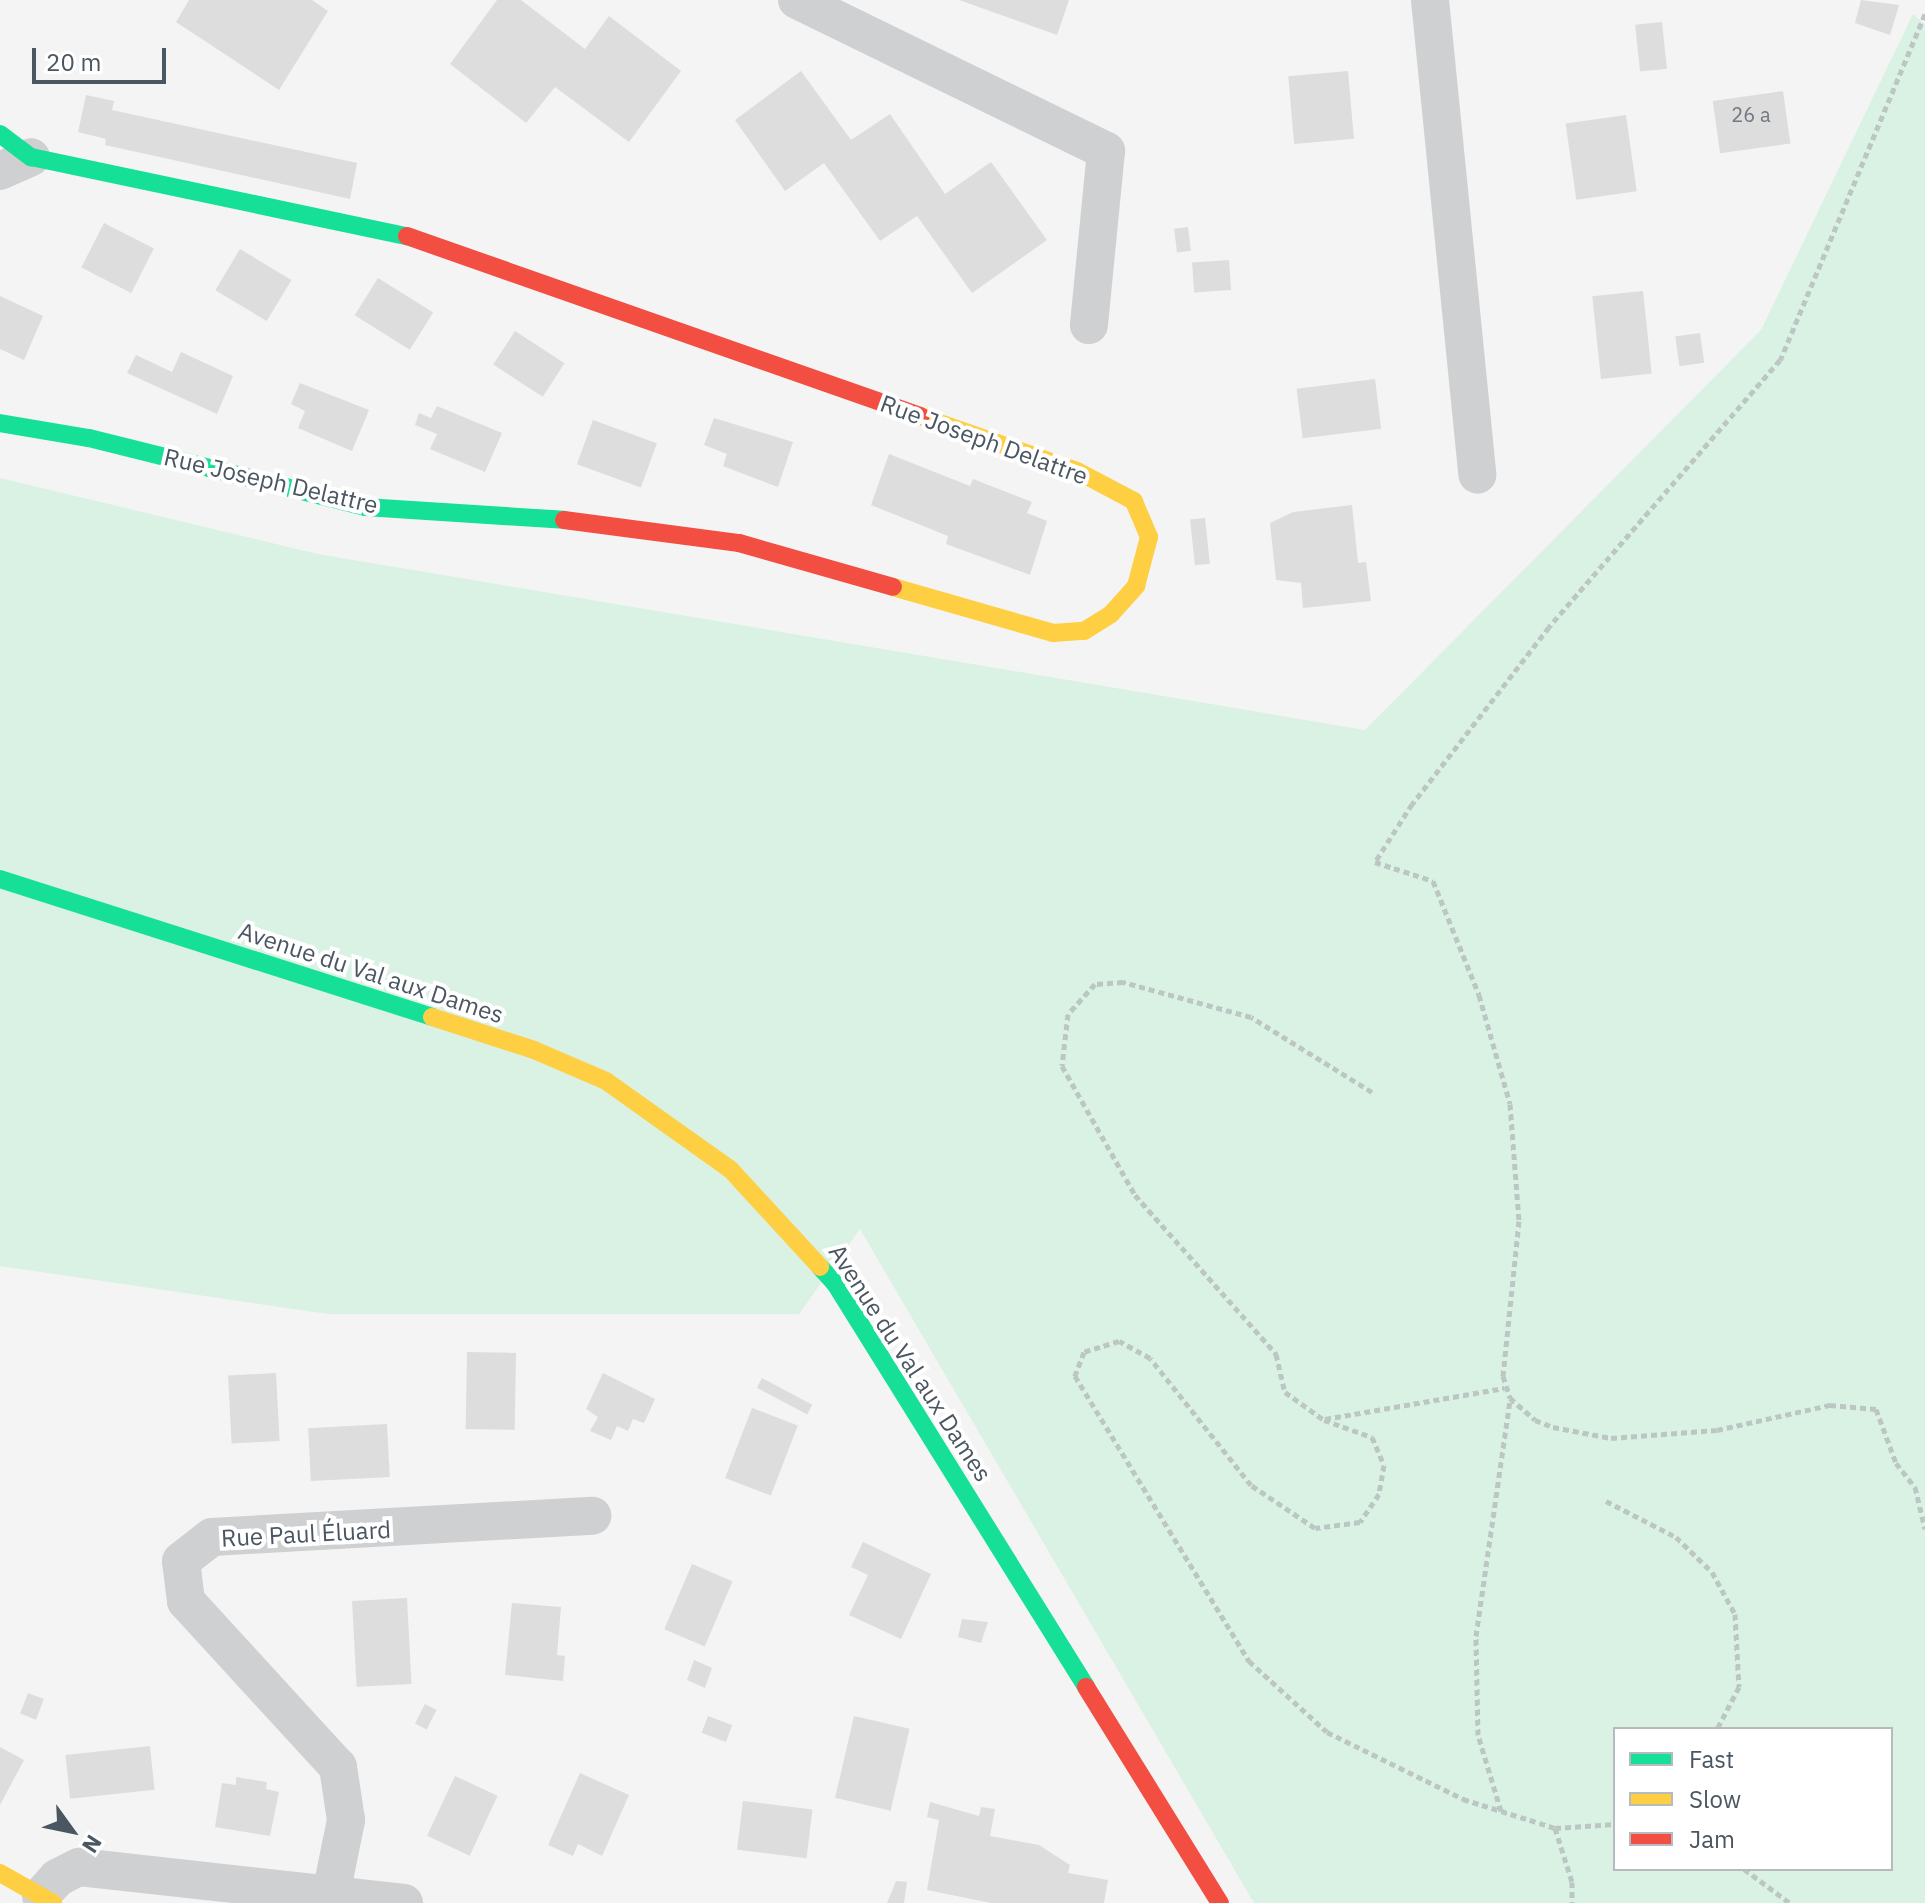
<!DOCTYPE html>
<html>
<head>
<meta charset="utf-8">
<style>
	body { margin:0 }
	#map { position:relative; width:1925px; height:1903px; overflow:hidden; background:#f4f4f4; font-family:"IBM Plex Sans",sans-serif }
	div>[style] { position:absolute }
	.green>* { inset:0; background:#d9f2e3 }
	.building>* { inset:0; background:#ddddde; transform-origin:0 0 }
	.path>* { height:5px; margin-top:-2.5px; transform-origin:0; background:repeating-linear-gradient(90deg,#bcc7c4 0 6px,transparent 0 10px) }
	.street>* { height:38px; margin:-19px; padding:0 19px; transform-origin:19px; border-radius:19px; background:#ced0d2 }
	.fast>* { height:18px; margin:-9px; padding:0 9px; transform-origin:9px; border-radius:9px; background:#16e098 }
	.slow>* { height:18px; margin:-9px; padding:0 9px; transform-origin:9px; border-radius:9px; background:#ffcf43 }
	.jam>* { height:18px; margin:-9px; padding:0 9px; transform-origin:9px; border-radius:9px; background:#f24e42 }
	span { translate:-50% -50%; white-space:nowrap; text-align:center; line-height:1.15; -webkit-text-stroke:8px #fff; paint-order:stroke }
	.number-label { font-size:20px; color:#707881 }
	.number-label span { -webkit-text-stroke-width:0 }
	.street-label { font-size:24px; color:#4a5661 }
	.legend { position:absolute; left:1613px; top:1727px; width:280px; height:144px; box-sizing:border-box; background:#fff; border:2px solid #b7bbc0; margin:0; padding:10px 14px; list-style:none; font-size:24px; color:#4a5661 }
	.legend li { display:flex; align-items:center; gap:16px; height:40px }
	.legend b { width:40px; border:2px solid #b7bbc0 }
	.north { position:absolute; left:32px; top:1791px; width:80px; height:80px; -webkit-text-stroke:6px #fff; paint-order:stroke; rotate:123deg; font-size:22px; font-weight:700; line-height:32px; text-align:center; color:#4a5661 }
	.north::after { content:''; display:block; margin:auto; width:28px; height:36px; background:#4a5661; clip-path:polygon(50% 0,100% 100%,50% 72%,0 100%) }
	.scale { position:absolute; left:32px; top:48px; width:134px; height:36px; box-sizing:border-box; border:4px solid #4a5661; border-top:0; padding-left:10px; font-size:24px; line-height:28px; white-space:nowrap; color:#4a5661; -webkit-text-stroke:6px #fff; paint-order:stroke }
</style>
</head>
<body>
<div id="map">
	<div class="green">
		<div style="clip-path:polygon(evenodd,1913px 14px,1925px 24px,1925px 1903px,1254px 1903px,860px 1229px,799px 1314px,328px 1314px,0 1266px,0 478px,318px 554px,1365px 730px,1761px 330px,1913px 14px,1615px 1729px,1891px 1729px,1891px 1869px,1615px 1869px,1615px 1729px)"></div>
	</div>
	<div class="building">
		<div style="clip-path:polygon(189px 0,312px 0,328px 11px,279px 90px,176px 22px)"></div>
		<div style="clip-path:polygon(497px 0,521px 0,585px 49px,609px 16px,681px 71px,629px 142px,555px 87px,526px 123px,450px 64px)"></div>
		<div style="clip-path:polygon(959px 0,1069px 0,1057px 35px)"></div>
		<div style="clip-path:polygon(1861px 0,1899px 5px,1890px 35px,1855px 23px)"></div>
		<div style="left:1662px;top:22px;width:47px;height:27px;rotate:84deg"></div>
		<div style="clip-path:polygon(801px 71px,851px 140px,890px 114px,945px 194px,991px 162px,1047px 240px,972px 293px,917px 216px,880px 241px,824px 163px,785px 191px,735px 120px)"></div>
		<div style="left:1348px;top:71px;width:68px;height:60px;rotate:85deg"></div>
		<div style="left:1783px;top:91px;width:53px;height:71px;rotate:82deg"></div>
		<div style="clip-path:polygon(86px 95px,114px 101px,112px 110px,357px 163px,350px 199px,105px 145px,106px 139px,78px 132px)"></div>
		<div style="left:1626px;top:115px;width:77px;height:61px;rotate:82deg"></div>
		<div style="left:104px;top:223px;width:56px;height:50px;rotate:27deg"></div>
		<div style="left:1188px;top:227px;width:24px;height:14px;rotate:83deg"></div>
		<div style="left:240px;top:249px;width:60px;height:48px;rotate:31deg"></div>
		<div style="left:1229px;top:260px;width:30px;height:37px;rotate:86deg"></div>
		<div style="left:378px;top:278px;width:65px;height:44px;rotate:32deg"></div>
		<div style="left:1643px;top:291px;width:83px;height:51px;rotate:84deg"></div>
		<div style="clip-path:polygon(0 296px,43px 316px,24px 360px,0 349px)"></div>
		<div style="left:515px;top:331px;width:59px;height:40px;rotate:33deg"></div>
		<div style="left:1700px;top:333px;width:30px;height:25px;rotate:82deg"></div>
		<div style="clip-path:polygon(181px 352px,233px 376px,217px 414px,127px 373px,136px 355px,172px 372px)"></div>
		<div style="left:1375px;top:379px;width:50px;height:79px;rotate:83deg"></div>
		<div style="clip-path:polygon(300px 383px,369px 410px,352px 451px,298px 428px,305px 411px,291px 404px)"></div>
		<div style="clip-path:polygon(437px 406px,502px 433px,485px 472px,430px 449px,437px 434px,415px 425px,419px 413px,431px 418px)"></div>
		<div style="clip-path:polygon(714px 418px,793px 442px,778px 487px,723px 466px,727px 454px,704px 445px)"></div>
		<div style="left:593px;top:420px;width:68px;height:47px;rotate:20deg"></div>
		<div style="clip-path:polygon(889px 454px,970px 486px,973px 479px,1032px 502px,1027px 513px,1047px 521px,1030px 575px,946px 544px,948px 536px,871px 505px)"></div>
		<div style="clip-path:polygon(1352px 505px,1358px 563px,1366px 562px,1371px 601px,1303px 608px,1301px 583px,1276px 580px,1270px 523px,1293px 512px)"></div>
		<div style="left:1205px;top:518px;width:46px;height:15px;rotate:84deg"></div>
		<div style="left:467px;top:1352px;width:49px;height:77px;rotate:1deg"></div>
		<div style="left:276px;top:1373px;width:68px;height:48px;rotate:87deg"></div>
		<div style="clip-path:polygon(603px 1373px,655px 1399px,644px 1423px,633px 1419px,628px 1431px,617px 1426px,611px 1440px,590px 1431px,598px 1417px,586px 1409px)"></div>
		<div style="left:762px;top:1378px;width:57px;height:11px;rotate:28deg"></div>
		<div style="left:752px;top:1408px;width:49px;height:75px;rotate:21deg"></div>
		<div style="left:387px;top:1424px;width:53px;height:79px;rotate:87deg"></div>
		<div style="clip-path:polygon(863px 1542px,931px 1574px,901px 1639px,849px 1615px,868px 1575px,851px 1567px)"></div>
		<div style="left:692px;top:1564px;width:44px;height:71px;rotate:23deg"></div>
		<div style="left:407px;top:1598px;width:86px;height:55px;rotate:87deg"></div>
		<div style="clip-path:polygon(512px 1603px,561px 1607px,557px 1655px,565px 1656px,563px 1681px,505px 1675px)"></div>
		<div style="clip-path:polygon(962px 1619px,988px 1622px,981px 1643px,958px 1637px)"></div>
		<div style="clip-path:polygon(694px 1660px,712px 1668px,705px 1688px,687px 1680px)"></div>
		<div style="left:28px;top:1693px;width:17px;height:22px;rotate:21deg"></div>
		<div style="left:425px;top:1704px;width:13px;height:22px;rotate:27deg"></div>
		<div style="left:708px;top:1716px;width:26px;height:18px;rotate:21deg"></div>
		<div style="left:854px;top:1716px;width:57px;height:84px;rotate:13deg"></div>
		<div style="left:150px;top:1746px;width:44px;height:85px;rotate:84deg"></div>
		<div style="clip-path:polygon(0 1747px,24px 1760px,0 1805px)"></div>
		<div style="clip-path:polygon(580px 1773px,629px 1795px,602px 1856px,578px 1844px,573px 1856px,548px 1845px)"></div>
		<div style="left:455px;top:1776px;width:47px;height:66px;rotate:25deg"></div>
		<div style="clip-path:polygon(236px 1777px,267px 1782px,266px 1789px,279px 1792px,270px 1836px,215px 1827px,222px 1783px,236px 1785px)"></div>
		<div style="left:743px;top:1801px;width:70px;height:49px;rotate:7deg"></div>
		<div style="clip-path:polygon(930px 1802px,979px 1816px,981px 1807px,995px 1809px,990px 1836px,1039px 1845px,1070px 1865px,1068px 1873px,1108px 1880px,1104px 1903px,991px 1903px,927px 1890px,939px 1820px,927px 1817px)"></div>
		<div style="clip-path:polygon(896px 1881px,907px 1882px,904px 1903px,887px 1903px)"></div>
	</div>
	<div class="path">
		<div style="left:1925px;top:14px;width:375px;rotate:112.7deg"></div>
		<div style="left:1780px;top:360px;width:353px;rotate:130.9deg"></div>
		<div style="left:1549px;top:627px;width:224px;rotate:127.7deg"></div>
		<div style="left:1412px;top:804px;width:69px;rotate:122.5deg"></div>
		<div style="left:1375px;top:862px;width:61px;rotate:18.1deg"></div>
		<div style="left:1433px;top:881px;width:123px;rotate:68deg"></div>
		<div style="left:1479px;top:995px;width:113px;rotate:74.1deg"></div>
		<div style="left:1510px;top:1104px;width:117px;rotate:85.6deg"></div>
		<div style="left:1519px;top:1221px;width:156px;rotate:95.9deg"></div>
		<div style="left:1503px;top:1376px;width:23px;rotate:72deg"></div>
		<div style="left:1510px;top:1398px;width:33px;rotate:41deg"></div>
		<div style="left:1535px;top:1420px;width:19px;rotate:21deg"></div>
		<div style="left:1553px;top:1427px;width:59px;rotate:10.7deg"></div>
		<div style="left:1611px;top:1438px;width:106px;rotate:-4.3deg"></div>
		<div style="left:1717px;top:1430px;width:116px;rotate:-12.5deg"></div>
		<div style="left:1830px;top:1405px;width:46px;rotate:5deg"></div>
		<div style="left:1876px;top:1409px;width:58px;rotate:69.7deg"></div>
		<div style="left:1896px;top:1463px;width:31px;rotate:52deg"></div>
		<div style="left:1915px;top:1487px;width:43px;rotate:76.6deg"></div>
		<div style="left:1372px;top:1092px;width:142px;rotate:-148.2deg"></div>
		<div style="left:1251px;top:1017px;width:133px;rotate:-164.7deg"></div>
		<div style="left:1123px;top:982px;width:28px;rotate:176deg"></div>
		<div style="left:1095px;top:984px;width:40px;rotate:132deg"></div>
		<div style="left:1068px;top:1014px;width:52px;rotate:96.6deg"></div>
		<div style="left:1062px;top:1066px;width:148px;rotate:60.5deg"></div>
		<div style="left:1135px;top:1195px;width:213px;rotate:48.4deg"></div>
		<div style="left:1276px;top:1354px;width:39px;rotate:77deg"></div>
		<div style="left:1285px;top:1392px;width:48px;rotate:35.7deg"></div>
		<div style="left:1324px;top:1420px;width:51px;rotate:19.5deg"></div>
		<div style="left:1372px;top:1437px;width:30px;rotate:67deg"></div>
		<div style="left:1384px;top:1465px;width:29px;rotate:100deg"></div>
		<div style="left:1379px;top:1494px;width:34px;rotate:124deg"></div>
		<div style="left:1360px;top:1522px;width:45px;rotate:172.4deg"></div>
		<div style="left:1315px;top:1528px;width:77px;rotate:-146.1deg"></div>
		<div style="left:1251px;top:1485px;width:162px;rotate:-128.5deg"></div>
		<div style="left:1150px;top:1358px;width:35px;rotate:-151deg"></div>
		<div style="left:1119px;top:1341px;width:37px;rotate:163deg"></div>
		<div style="left:1084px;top:1352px;width:26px;rotate:111deg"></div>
		<div style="left:1075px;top:1376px;width:334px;rotate:58.6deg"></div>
		<div style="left:1249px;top:1661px;width:105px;rotate:42.3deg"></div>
		<div style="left:1327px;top:1732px;width:152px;rotate:26.2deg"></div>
		<div style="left:1463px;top:1799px;width:96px;rotate:17.5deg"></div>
		<div style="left:1555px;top:1828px;width:60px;rotate:-3.8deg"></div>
		<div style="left:1325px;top:1419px;width:182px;rotate:-9.8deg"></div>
		<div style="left:1606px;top:1501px;width:79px;rotate:27.2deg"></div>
		<div style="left:1676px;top:1537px;width:50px;rotate:44.2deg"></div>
		<div style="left:1712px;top:1572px;width:48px;rotate:61.3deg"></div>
		<div style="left:1735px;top:1614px;width:73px;rotate:86.9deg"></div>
		<div style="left:1739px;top:1687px;width:47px;rotate:117.6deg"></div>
		<div style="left:1501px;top:1811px;width:79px;rotate:-106.8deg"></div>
		<div style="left:1478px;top:1735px;width:99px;rotate:-91.2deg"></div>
		<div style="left:1476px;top:1636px;width:239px;rotate:-81.8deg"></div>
		<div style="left:1555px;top:1828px;width:57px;rotate:72.5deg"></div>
		<div style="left:1572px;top:1882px;width:21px;rotate:90deg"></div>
		<div style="left:1744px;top:1869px;width:57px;rotate:36.5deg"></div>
	</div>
	<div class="street">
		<div style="left:797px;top:0;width:344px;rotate:26deg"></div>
		<div style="left:1106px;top:151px;width:175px;rotate:95.6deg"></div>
		<div style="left:1430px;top:0;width:477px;rotate:84.3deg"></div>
		<div style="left:0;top:171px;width:34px;rotate:-24deg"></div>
		<div style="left:331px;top:1894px;width:76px;rotate:-78.5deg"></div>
		<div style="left:346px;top:1820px;width:54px;rotate:-98.6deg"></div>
		<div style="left:338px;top:1767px;width:225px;rotate:-132.5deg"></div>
		<div style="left:186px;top:1601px;width:40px;rotate:-97.1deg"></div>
		<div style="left:181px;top:1561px;width:39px;rotate:-38deg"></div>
		<div style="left:212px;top:1537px;width:381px;rotate:-3.2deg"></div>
		<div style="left:41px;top:1896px;width:24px;rotate:-48deg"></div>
		<div style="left:57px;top:1878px;width:25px;rotate:-27deg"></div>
		<div style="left:79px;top:1867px;width:327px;rotate:6.3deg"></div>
	</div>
	<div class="fast">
		<div style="left:0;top:134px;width:39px;rotate:37deg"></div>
		<div style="left:31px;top:157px;width:384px;rotate:11.9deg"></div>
		<div style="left:0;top:423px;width:90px;rotate:9.6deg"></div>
		<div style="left:89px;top:438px;width:284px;rotate:14deg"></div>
		<div style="left:365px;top:507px;width:199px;rotate:3.7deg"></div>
		<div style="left:0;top:879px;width:454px;rotate:17.7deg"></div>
		<div style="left:820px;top:1267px;width:24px;rotate:48deg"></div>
		<div style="left:836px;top:1285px;width:473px;rotate:58.1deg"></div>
	</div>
	<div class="slow">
		<div style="left:893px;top:587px;width:166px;rotate:16deg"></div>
		<div style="left:1053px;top:633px;width:31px;rotate:-4deg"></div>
		<div style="left:1084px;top:631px;width:32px;rotate:-32deg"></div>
		<div style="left:1111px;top:614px;width:38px;rotate:-48deg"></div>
		<div style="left:1136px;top:586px;width:51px;rotate:-75.1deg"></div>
		<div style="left:1149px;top:537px;width:39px;rotate:-113deg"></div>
		<div style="left:1134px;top:501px;width:64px;rotate:-152.2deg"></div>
		<div style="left:1077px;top:471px;width:166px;rotate:-160.7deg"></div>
		<div style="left:432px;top:1017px;width:107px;rotate:17.9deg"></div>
		<div style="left:534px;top:1050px;width:78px;rotate:23.3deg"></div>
		<div style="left:606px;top:1081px;width:152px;rotate:35.4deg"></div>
		<div style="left:730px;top:1169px;width:133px;rotate:47.4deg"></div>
		<div style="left:0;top:1873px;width:61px;rotate:29.5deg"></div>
	</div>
	<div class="jam">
		<div style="left:407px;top:236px;width:544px;rotate:19.33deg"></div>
		<div style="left:564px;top:520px;width:177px;rotate:7.5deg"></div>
		<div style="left:739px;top:543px;width:160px;rotate:15.9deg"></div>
		<div style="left:1086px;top:1687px;width:254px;rotate:58.2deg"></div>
	</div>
	<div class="number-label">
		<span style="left:1751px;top:114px">26 a</span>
	</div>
	<div class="street-label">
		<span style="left:984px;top:440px;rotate:20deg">Rue Joseph Delattre</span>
		<span style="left:271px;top:481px;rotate:13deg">Rue Joseph Delattre</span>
		<span style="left:371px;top:973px;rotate:18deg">Avenue du Val aux Dames</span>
		<span style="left:910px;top:1363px;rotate:57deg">Avenue du Val aux Dames</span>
		<span style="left:306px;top:1534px;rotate:-3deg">Rue Paul Éluard</span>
	</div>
	<ul class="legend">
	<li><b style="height:10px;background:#16e098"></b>Fast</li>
	<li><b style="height:10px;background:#ffcf43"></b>Slow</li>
	<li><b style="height:10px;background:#f24e42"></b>Jam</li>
	</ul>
	<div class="north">N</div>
	<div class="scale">20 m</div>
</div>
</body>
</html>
